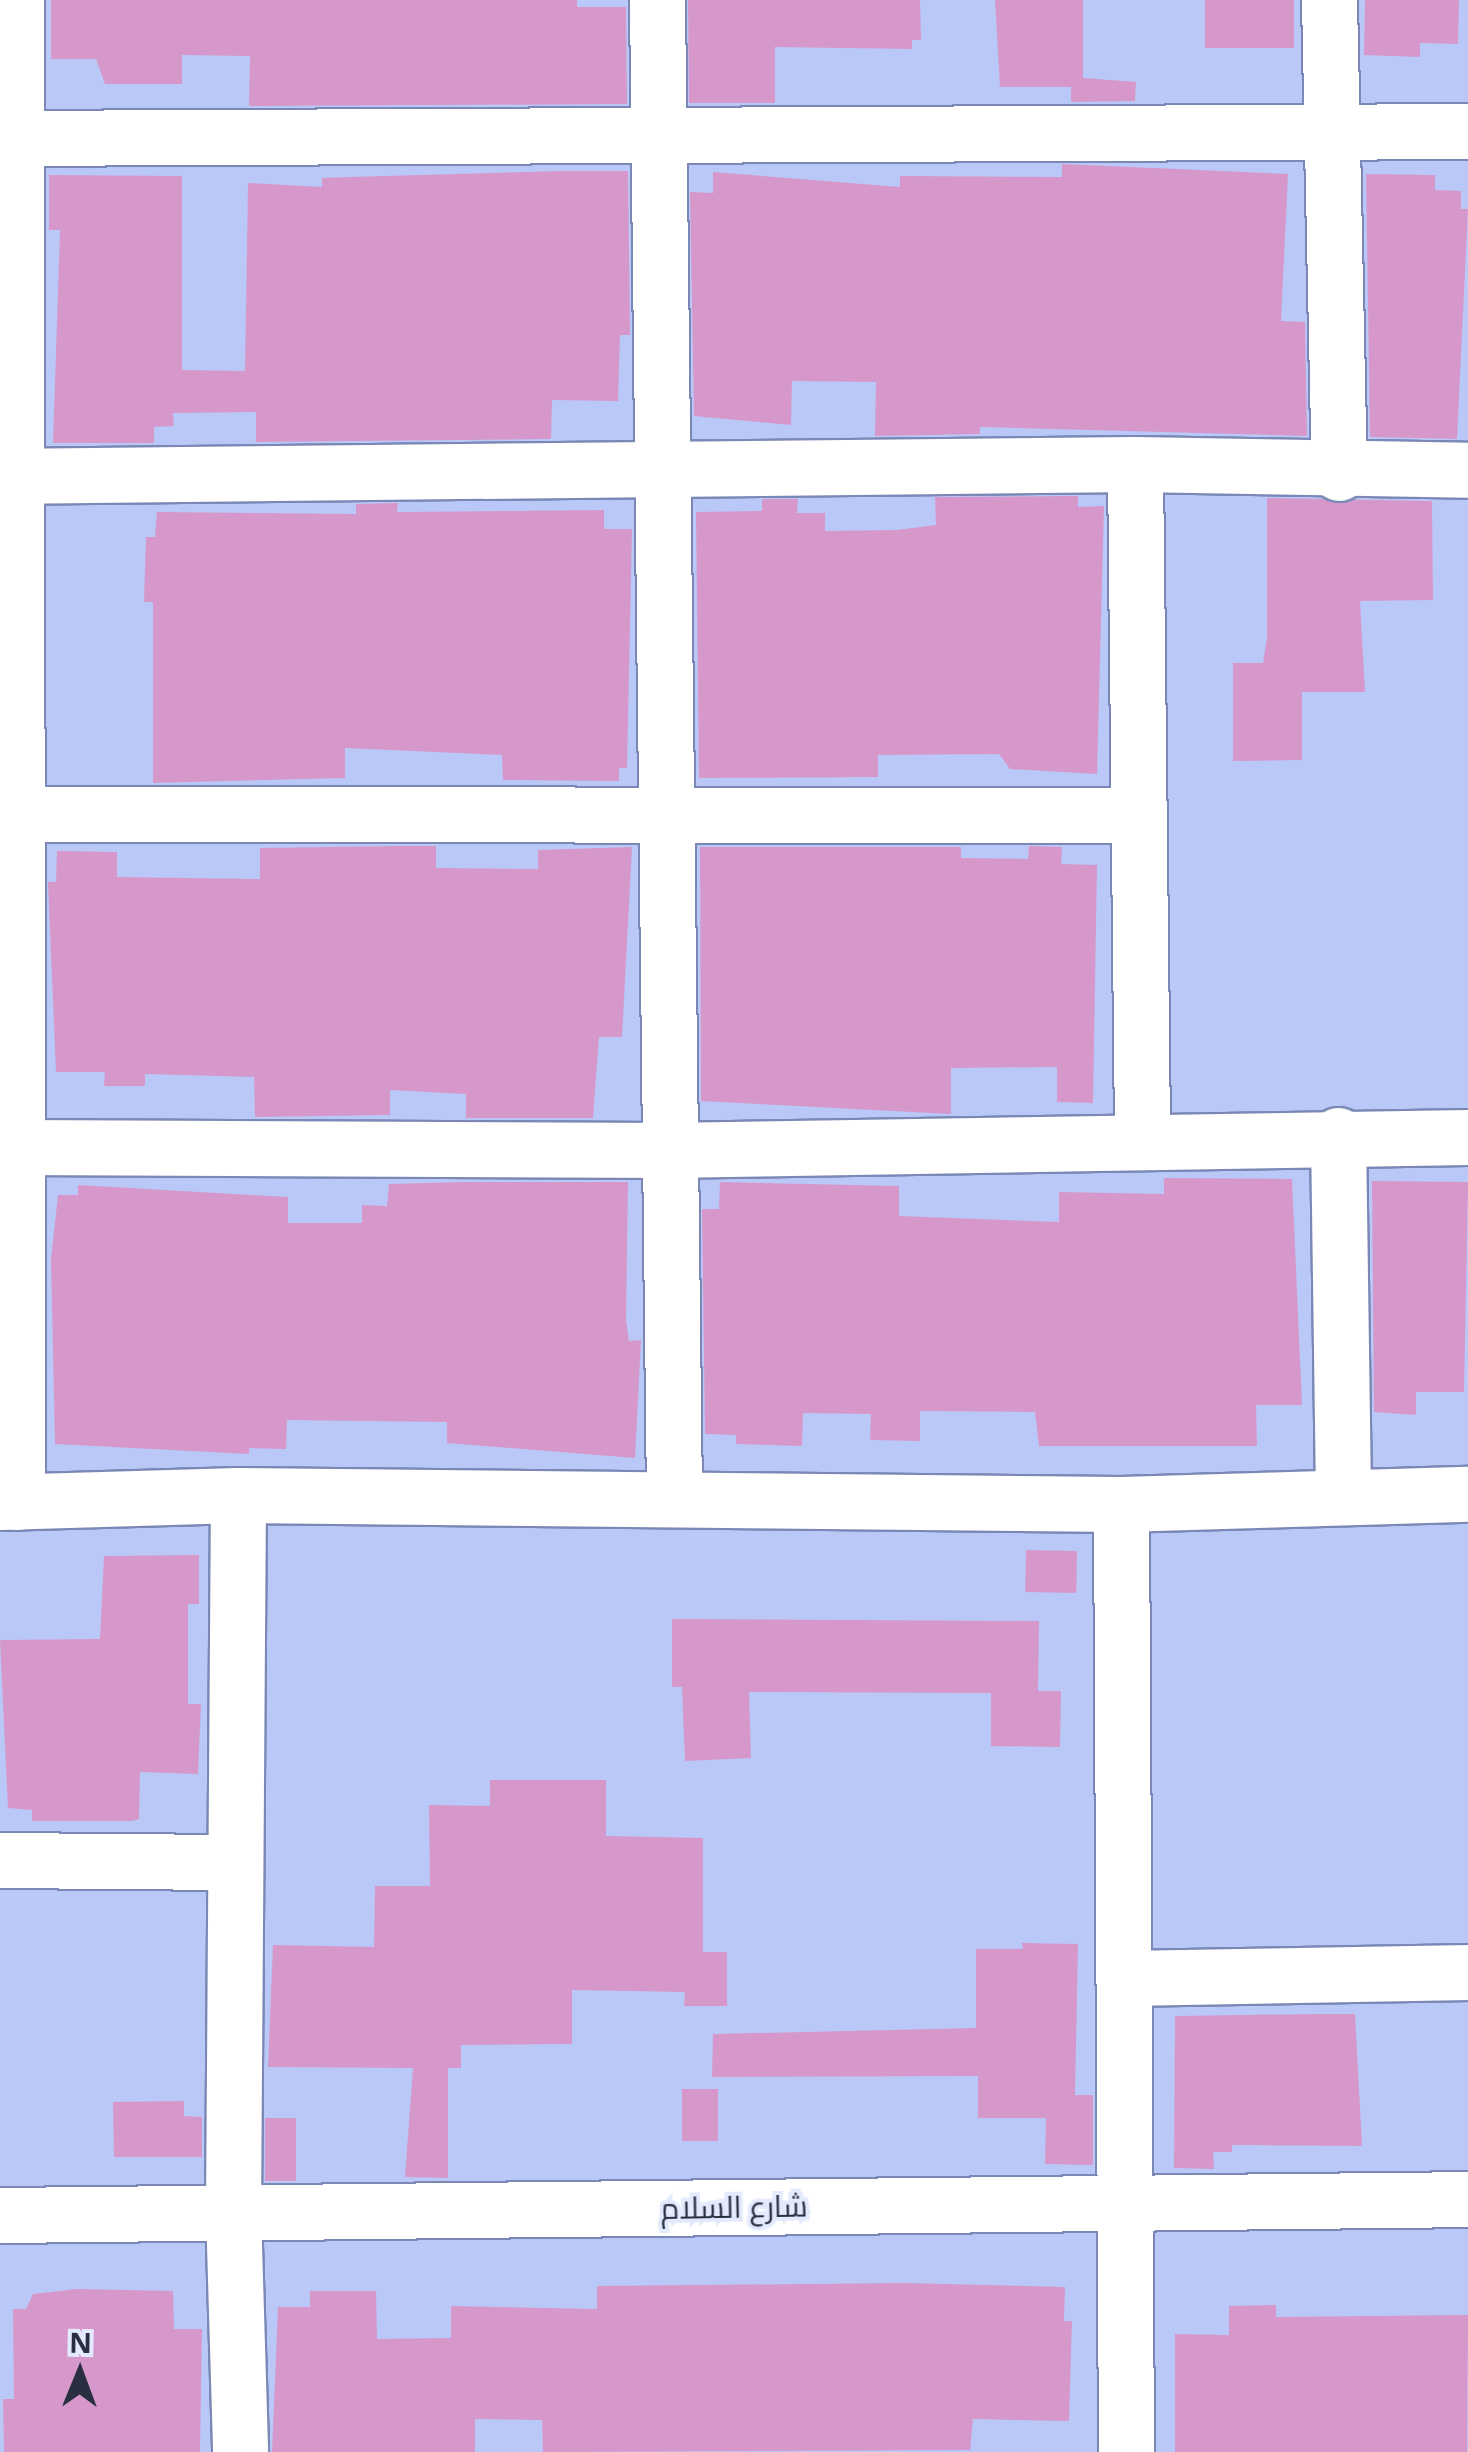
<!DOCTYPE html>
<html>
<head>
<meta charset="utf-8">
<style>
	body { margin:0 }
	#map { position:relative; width:1468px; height:2452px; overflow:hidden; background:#bac8f8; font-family:"Noto Sans",Cairo,sans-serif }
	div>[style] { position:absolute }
	.building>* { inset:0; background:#d698cb; transform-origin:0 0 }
	.roads { filter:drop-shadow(2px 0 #7b88b5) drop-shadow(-2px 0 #7b88b5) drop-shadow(0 2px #7b88b5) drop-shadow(0 -2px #7b88b5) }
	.street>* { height:55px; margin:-27.5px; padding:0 27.5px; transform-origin:27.5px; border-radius:27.5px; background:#fff }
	span { translate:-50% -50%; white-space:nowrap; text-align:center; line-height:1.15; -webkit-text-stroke:8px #e4eafe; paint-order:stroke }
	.street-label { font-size:30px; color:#292e41 }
	.north { position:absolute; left:30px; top:2322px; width:100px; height:100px; -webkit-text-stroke:8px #e4eafe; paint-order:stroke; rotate:1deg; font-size:28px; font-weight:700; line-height:40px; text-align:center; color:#292e41 }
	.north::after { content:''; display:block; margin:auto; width:35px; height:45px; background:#292e41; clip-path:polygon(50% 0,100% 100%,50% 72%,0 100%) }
</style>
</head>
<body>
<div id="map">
	<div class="building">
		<div style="clip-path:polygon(51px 0,577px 0,577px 7px,626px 7px,627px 104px,249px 106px,250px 56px,182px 55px,182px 84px,105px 84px,96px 59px,51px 59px)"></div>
		<div style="clip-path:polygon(688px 0,920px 0,921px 40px,912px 40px,912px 49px,775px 47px,775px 103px,689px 103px)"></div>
		<div style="clip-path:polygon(995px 0,1083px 0,1083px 78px,1136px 82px,1135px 101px,1071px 102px,1071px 87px,1000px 87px)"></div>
		<div style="left:1205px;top:0;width:89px;height:48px"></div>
		<div style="clip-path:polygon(1365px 0,1459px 0,1458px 44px,1420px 43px,1420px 57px,1364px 55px)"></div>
		<div style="clip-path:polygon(1062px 164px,1288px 174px,1281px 321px,1305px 322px,1307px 436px,980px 427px,980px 434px,875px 436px,876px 382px,792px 381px,791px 425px,694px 416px,690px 192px,713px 193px,713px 172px,900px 187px,900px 176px,1062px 177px)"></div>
		<div style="clip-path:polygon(563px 171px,628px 171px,630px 335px,620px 335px,618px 401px,552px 400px,551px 439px,256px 442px,256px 412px,173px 413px,174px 426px,154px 427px,154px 443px,53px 443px,60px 230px,49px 230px,49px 175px,182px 176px,182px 370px,245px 371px,248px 183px,322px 187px,322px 178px,349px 177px)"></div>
		<div style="clip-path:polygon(1366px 174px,1435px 175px,1435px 190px,1461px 191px,1461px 209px,1468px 209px,1457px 439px,1370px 437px)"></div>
		<div style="clip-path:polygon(1078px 496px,1078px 507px,1104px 506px,1097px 774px,1010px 769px,999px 754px,878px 755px,878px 777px,699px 778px,696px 512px,762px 511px,762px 499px,798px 499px,797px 513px,825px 513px,825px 531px,897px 530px,936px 525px,935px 497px)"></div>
		<div style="clip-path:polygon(1267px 498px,1432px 501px,1433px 600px,1360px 601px,1365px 692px,1302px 692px,1302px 760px,1233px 761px,1233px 663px,1263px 663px,1267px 638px)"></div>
		<div style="clip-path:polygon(398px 503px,397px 512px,604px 510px,604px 529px,632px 529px,627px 768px,619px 768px,619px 781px,503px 780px,502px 755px,345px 748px,345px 778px,153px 783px,153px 602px,144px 602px,146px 537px,155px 537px,157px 512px,356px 514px,356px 504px)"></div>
		<div style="clip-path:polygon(400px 846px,436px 846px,436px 868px,538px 869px,538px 850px,632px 847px,622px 1037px,599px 1037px,593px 1118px,466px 1118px,466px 1094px,390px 1090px,390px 1115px,255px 1117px,254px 1077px,145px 1074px,145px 1086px,104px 1086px,105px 1072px,56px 1072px,48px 882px,56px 882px,57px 851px,117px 852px,117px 877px,260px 879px,260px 848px)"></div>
		<div style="clip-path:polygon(1029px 846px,1062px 847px,1061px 864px,1097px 865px,1093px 1103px,1057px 1102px,1057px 1067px,951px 1068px,951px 1114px,701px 1101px,700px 847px,961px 847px,961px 858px,1028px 859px)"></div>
		<div style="clip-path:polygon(1164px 1178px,1292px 1179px,1302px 1405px,1256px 1405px,1257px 1446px,1039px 1446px,1035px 1412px,920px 1411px,920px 1441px,870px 1440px,871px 1414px,803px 1413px,802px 1446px,736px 1444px,736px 1435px,705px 1434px,702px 1209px,719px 1209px,720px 1182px,899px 1186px,899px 1216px,1059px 1222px,1059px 1192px,1164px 1194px)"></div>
		<div style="clip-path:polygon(1372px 1181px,1468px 1182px,1464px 1392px,1416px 1392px,1416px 1415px,1374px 1412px)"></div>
		<div style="clip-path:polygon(465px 1182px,628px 1182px,626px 1320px,629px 1341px,641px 1340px,635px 1458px,447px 1443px,447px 1422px,287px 1420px,286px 1449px,249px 1448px,249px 1454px,55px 1444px,51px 1259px,58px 1195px,78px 1195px,78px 1185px,288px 1197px,288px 1223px,362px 1223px,362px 1205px,387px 1206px,389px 1184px)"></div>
		<div style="left:1026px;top:1550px;width:51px;height:42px;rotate:1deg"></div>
		<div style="clip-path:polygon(199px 1555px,199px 1604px,188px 1604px,188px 1704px,201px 1704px,198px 1774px,140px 1772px,139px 1819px,132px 1821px,32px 1821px,32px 1810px,8px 1808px,0 1640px,100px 1639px,104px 1556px)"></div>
		<div style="clip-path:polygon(672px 1619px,1039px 1621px,1038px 1691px,1061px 1691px,1060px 1747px,991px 1746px,991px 1693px,749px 1692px,751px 1758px,685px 1761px,682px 1687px,672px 1687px)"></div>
		<div style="clip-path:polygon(490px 1780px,606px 1780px,606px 1836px,703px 1838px,703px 1952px,727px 1952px,727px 2006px,684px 2006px,685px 1992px,572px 1990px,572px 2044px,461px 2045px,461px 2068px,448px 2068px,448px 2178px,405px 2177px,413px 2068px,268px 2067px,273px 1945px,374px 1947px,375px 1886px,430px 1886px,429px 1805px,490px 1806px)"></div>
		<div style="clip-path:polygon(1022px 1943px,1078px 1944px,1075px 2095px,1093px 2095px,1093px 2165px,1045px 2164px,1046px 2118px,978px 2118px,978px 2076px,712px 2077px,713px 2034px,976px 2028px,976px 1949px,1023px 1949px)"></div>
		<div style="clip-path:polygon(1316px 2014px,1355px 2014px,1362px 2146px,1232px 2145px,1232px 2152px,1213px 2152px,1214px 2169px,1174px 2168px,1175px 2016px)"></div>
		<div style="left:682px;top:2089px;width:36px;height:52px"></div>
		<div style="clip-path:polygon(184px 2101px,184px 2116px,202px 2117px,202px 2157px,114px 2157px,113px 2102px)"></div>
		<div style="left:265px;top:2118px;width:31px;height:63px"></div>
		<div style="clip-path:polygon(905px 2283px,1065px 2287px,1064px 2321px,1072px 2321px,1069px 2421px,973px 2419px,970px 2450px,543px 2452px,542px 2420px,475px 2419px,475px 2452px,272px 2452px,278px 2307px,310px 2307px,310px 2291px,376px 2291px,377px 2339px,451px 2338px,451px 2306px,597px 2309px,597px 2286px)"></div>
		<div style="clip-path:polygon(77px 2289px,173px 2291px,174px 2329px,202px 2329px,200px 2452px,4px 2452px,3px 2399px,14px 2399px,13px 2309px,26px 2309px,33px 2294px)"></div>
		<div style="clip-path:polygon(1276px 2305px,1276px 2317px,1468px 2315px,1467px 2452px,1175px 2452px,1175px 2334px,1229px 2335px,1229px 2306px)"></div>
	</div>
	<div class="roads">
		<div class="street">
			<div style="left:16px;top:0;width:1502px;rotate:89.96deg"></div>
			<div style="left:657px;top:0;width:1498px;rotate:89.35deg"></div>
			<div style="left:1329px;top:0;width:473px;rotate:88.8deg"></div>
			<div style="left:0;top:138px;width:1468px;rotate:-0.27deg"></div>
			<div style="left:1135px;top:464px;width:672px;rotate:89.4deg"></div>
			<div style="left:0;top:476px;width:1135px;rotate:-0.61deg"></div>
			<div style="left:1135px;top:464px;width:333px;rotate:1deg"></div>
			<div style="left:0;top:814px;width:1139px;rotate:0.05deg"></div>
			<div style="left:1338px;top:1135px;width:362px;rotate:89.2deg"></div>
			<div style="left:16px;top:1147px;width:650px;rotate:0.26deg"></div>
			<div style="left:666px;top:1150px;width:802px;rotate:-0.93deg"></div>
			<div style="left:238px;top:1495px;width:716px;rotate:90.4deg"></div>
			<div style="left:233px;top:2211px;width:241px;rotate:88.3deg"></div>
			<div style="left:0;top:1502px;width:238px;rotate:-1.7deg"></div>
			<div style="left:238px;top:1495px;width:883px;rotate:0.58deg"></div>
			<div style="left:1121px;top:1504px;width:347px;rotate:-1.7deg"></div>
			<div style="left:1121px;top:1504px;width:948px;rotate:89.7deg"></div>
			<div style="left:0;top:1860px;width:235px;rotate:0.5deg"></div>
			<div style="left:1125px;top:1978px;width:343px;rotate:-1deg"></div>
			<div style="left:0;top:2215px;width:1468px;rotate:-0.62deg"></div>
		</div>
	</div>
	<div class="street-label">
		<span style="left:734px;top:2207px;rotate:-1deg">شارع السلام</span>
	</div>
	<div class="north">N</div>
</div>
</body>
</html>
